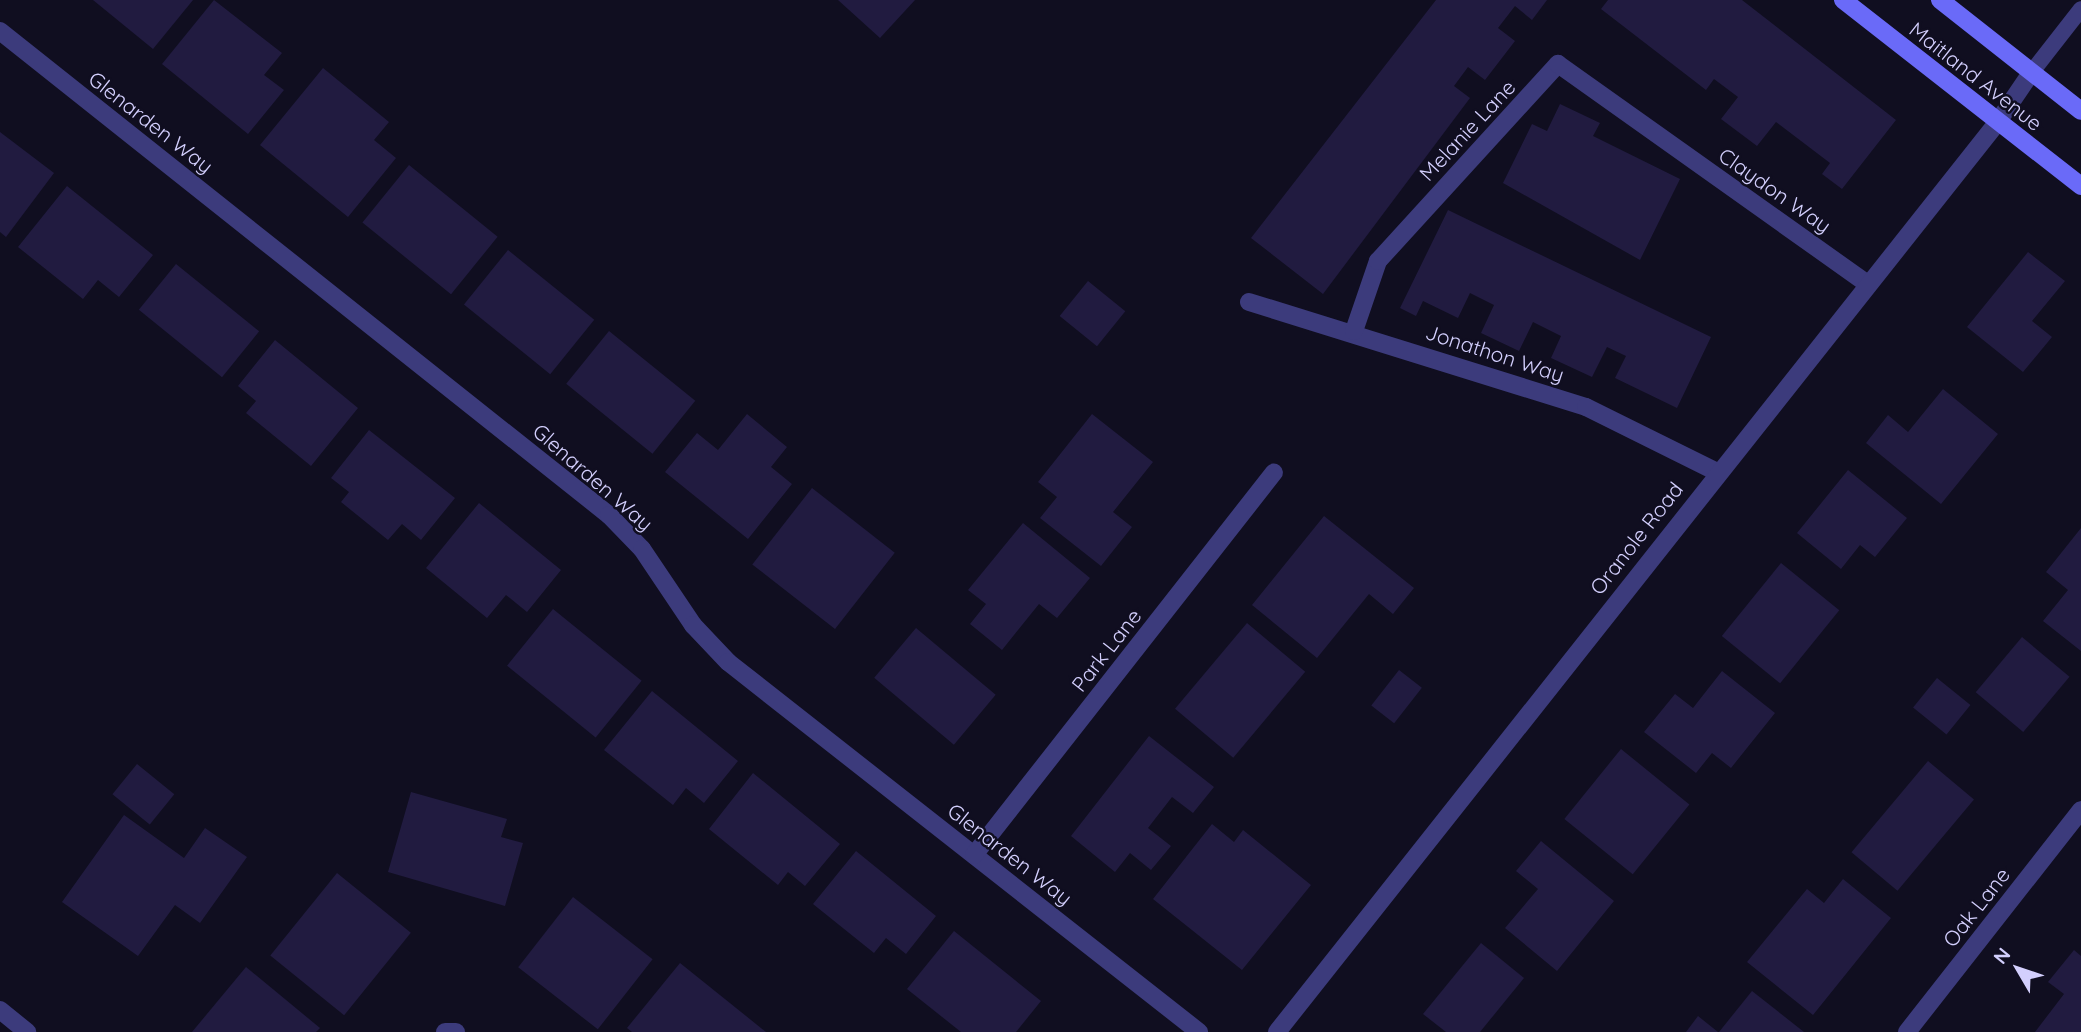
<!DOCTYPE html>
<html>
<head>
<meta charset="utf-8">
<style>
	body { margin:0 }
	#map { position:relative; width:2081px; height:1032px; overflow:hidden; background:#100e20; font-family:Quicksand,sans-serif }
	div>[style] { position:absolute }
	.building>* { inset:0; background:#211b40; transform-origin:0 0 }
	.service>* { height:16px; margin:-8px; padding:0 8px; transform-origin:8px; border-radius:8px; background:#3c3b7c }
	.minor>* { height:18px; margin:-9px; padding:0 9px; transform-origin:9px; border-radius:9px; background:#3c3b7c }
	.tertiary>* { height:18px; margin:-9px; padding:0 9px; transform-origin:9px; border-radius:9px; background:#3c3b7c }
	.secondary>* { height:18px; margin:-9px; padding:0 9px; transform-origin:9px; border-radius:9px; background:#6a6af8 }
	span { translate:-50% -50%; white-space:nowrap; text-align:center; line-height:1.15; -webkit-text-stroke:5px #100e20; paint-order:stroke }
	.street-label { font-size:21px; color:#d3cffd }
	.north { position:absolute; left:1983px; top:934px; width:70px; height:70px; -webkit-text-stroke:5px #100e20; paint-order:stroke; rotate:309deg; font-size:19px; font-weight:700; line-height:28px; text-align:center; color:#d3cffd }
	.north::after { content:''; display:block; margin:auto; width:24px; height:32px; background:#d3cffd; clip-path:polygon(50% 0,100% 100%,50% 72%,0 100%) }
</style>
</head>
<body>
<div id="map">
	<div class="building">
		<div style="clip-path:polygon(93px 0,193px 0,153px 49px)"></div>
		<div style="clip-path:polygon(214px 0,282px 53px,264px 75px,284px 90px,248px 134px,162px 64px)"></div>
		<div style="clip-path:polygon(838px 0,915px 0,880px 38px)"></div>
		<div style="clip-path:polygon(1436px 0,1547px 0,1532px 20px,1515px 6px,1498px 28px,1515px 41px,1485px 80px,1468px 67px,1454px 86px,1470px 98px,1323px 294px,1251px 238px)"></div>
		<div style="clip-path:polygon(1608px 0,1742px 0,1896px 120px,1842px 189px,1822px 174px,1830px 163px,1776px 122px,1757px 146px,1721px 119px,1738px 97px,1714px 79px,1706px 90px,1601px 9px)"></div>
		<div style="clip-path:polygon(323px 68px,389px 122px,374px 140px,396px 158px,348px 217px,260px 145px)"></div>
		<div style="clip-path:polygon(1560px 104px,1600px 123px,1593px 136px,1680px 179px,1640px 260px,1503px 183px,1532px 124px,1547px 131px)"></div>
		<div style="clip-path:polygon(0 132px,54px 173px,6px 237px,0 232px)"></div>
		<div style="left:409px;top:165px;width:114px;height:74px;rotate:39deg"></div>
		<div style="clip-path:polygon(67px 186px,153px 255px,119px 297px,98px 280px,83px 299px,18px 247px)"></div>
		<div style="clip-path:polygon(1448px 210px,1711px 337px,1677px 408px,1615px 378px,1626px 356px,1607px 347px,1592px 377px,1551px 358px,1561px 336px,1533px 322px,1519px 351px,1481px 333px,1494px 305px,1470px 293px,1458px 318px,1423px 301px,1416px 316px,1400px 308px)"></div>
		<div style="left:508px;top:250px;width:111px;height:70px;rotate:39deg"></div>
		<div style="clip-path:polygon(2028px 252px,2065px 281px,2032px 321px,2052px 337px,2023px 372px,1967px 327px)"></div>
		<div style="left:176px;top:264px;width:107px;height:59px;rotate:39deg"></div>
		<div style="left:1088px;top:281px;width:48px;height:45px;rotate:39deg"></div>
		<div style="left:609px;top:331px;width:111px;height:68px;rotate:39deg"></div>
		<div style="clip-path:polygon(275px 340px,358px 408px,311px 466px,246px 413px,256px 401px,238px 386px)"></div>
		<div style="clip-path:polygon(1943px 389px,1998px 434px,1941px 504px,1866px 443px,1888px 415px,1908px 432px)"></div>
		<div style="clip-path:polygon(747px 414px,787px 447px,771px 467px,792px 484px,748px 539px,665px 472px,697px 433px,718px 450px)"></div>
		<div style="clip-path:polygon(1092px 414px,1153px 462px,1113px 512px,1132px 527px,1101px 566px,1040px 518px,1057px 497px,1038px 482px)"></div>
		<div style="clip-path:polygon(369px 430px,455px 498px,421px 540px,402px 524px,388px 540px,341px 502px,349px 492px,331px 478px)"></div>
		<div style="clip-path:polygon(1848px 470px,1907px 518px,1875px 557px,1860px 545px,1841px 569px,1797px 533px)"></div>
		<div style="left:812px;top:488px;width:105px;height:97px;rotate:38deg"></div>
		<div style="clip-path:polygon(479px 503px,561px 570px,527px 612px,506px 595px,487px 618px,426px 568px)"></div>
		<div style="clip-path:polygon(1324px 516px,1414px 588px,1393px 614px,1369px 594px,1317px 658px,1252px 605px)"></div>
		<div style="clip-path:polygon(1023px 523px,1090px 578px,1057px 618px,1039px 604px,1002px 650px,970px 624px,986px 604px,968px 590px)"></div>
		<div style="clip-path:polygon(2081px 528px,2081px 651px,2043px 621px,2068px 590px,2046px 572px)"></div>
		<div style="left:1781px;top:563px;width:75px;height:94px;rotate:39deg"></div>
		<div style="left:553px;top:609px;width:114px;height:73px;rotate:39deg"></div>
		<div style="left:1247px;top:623px;width:76px;height:112px;rotate:40deg"></div>
		<div style="left:916px;top:628px;width:104px;height:65px;rotate:40deg"></div>
		<div style="left:2022px;top:637px;width:62px;height:72px;rotate:40deg"></div>
		<div style="left:1399px;top:670px;width:29px;height:45px;rotate:38deg"></div>
		<div style="clip-path:polygon(1722px 671px,1775px 713px,1731px 768px,1712px 753px,1696px 773px,1644px 732px,1675px 694px,1693px 708px)"></div>
		<div style="left:1937px;top:678px;width:43px;height:38px;rotate:39deg"></div>
		<div style="clip-path:polygon(652px 691px,738px 761px,704px 803px,686px 788px,673px 805px,604px 750px)"></div>
		<div style="clip-path:polygon(1149px 736px,1214px 787px,1193px 813px,1172px 797px,1148px 828px,1171px 846px,1151px 870px,1130px 853px,1115px 872px,1071px 836px)"></div>
		<div style="left:1621px;top:749px;width:88px;height:90px;rotate:39deg"></div>
		<div style="left:1928px;top:761px;width:60px;height:119px;rotate:40deg"></div>
		<div style="left:137px;top:764px;width:48px;height:39px;rotate:39deg"></div>
		<div style="clip-path:polygon(753px 773px,840px 844px,805px 886px,788px 872px,778px 885px,709px 829px)"></div>
		<div style="clip-path:polygon(411px 792px,507px 819px,501px 837px,523px 843px,505px 906px,388px 872px)"></div>
		<div style="clip-path:polygon(124px 815px,184px 858px,205px 828px,247px 857px,200px 923px,175px 905px,138px 956px,62px 902px)"></div>
		<div style="clip-path:polygon(1212px 824px,1234px 842px,1243px 830px,1311px 885px,1242px 970px,1153px 899px)"></div>
		<div style="clip-path:polygon(1541px 841px,1614px 901px,1557px 971px,1505px 928px,1538px 889px,1516px 871px)"></div>
		<div style="clip-path:polygon(856px 851px,936px 916px,906px 954px,886px 938px,874px 953px,813px 904px)"></div>
		<div style="left:337px;top:873px;width:95px;height:106px;rotate:39deg"></div>
		<div style="clip-path:polygon(1843px 879px,1891px 918px,1813px 1015px,1747px 962px,1807px 889px,1824px 903px)"></div>
		<div style="left:573px;top:897px;width:101px;height:89px;rotate:38deg"></div>
		<div style="clip-path:polygon(954px 931px,1041px 1001px,1016px 1032px,961px 1032px,907px 989px)"></div>
		<div style="clip-path:polygon(1481px 943px,1524px 978px,1480px 1032px,1446px 1032px,1423px 1014px)"></div>
		<div style="clip-path:polygon(2074px 950px,2081px 956px,2081px 1032px,2035px 1032px,2064px 994px,2048px 982px)"></div>
		<div style="clip-path:polygon(680px 963px,766px 1032px,632px 1032px,627px 1028px)"></div>
		<div style="clip-path:polygon(246px 967px,320px 1028px,316px 1032px,192px 1032px)"></div>
		<div style="clip-path:polygon(1752px 991px,1804px 1032px,1719px 1032px)"></div>
		<div style="clip-path:polygon(1698px 1016px,1718px 1032px,1686px 1032px)"></div>
	</div>
	<div class="service">
		<div style="left:2031px;top:73px;width:81px;rotate:-52deg"></div>
	</div>
	<div class="minor">
		<div style="left:0;top:31px;width:778px;rotate:38.48deg"></div>
		<div style="left:609px;top:515px;width:47px;rotate:45.9deg"></div>
		<div style="left:642px;top:549px;width:92px;rotate:56.1deg"></div>
		<div style="left:693px;top:625px;width:51px;rotate:46.6deg"></div>
		<div style="left:728px;top:662px;width:599px;rotate:38.15deg"></div>
		<div style="left:1249px;top:302px;width:353px;rotate:17.3deg"></div>
		<div style="left:1586px;top:407px;width:146px;rotate:26.4deg"></div>
		<div style="left:1354px;top:331px;width:74px;rotate:-71.1deg"></div>
		<div style="left:1378px;top:261px;width:267px;rotate:-47.6deg"></div>
		<div style="left:1558px;top:64px;width:380px;rotate:35.4deg"></div>
		<div style="left:974px;top:855px;width:486px;rotate:-51.9deg"></div>
		<div style="left:0;top:1010px;width:35px;rotate:39deg"></div>
		<div style="left:445px;top:1032px;width:11px"></div>
		<div style="left:1907px;top:1032px;width:282px;rotate:-51.9deg"></div>
	</div>
	<div class="tertiary">
		<div style="left:1277px;top:1032px;width:1160px;rotate:-51.62deg"></div>
		<div style="left:1997px;top:123px;width:60px;rotate:-55.8deg"></div>
	</div>
	<div class="secondary">
		<div style="left:1843px;top:0;width:302px;rotate:38deg"></div>
		<div style="left:1940px;top:0;width:179px;rotate:38.2deg"></div>
	</div>
	<div class="street-label">
		<span style="left:1976px;top:76px;rotate:38deg">Maitland Avenue</span>
		<span style="left:151px;top:122px;rotate:38deg">Glenarden Way</span>
		<span style="left:1467px;top:130px;rotate:-47deg">Melanie Lane</span>
		<span style="left:1775px;top:190px;rotate:35deg">Claydon Way</span>
		<span style="left:1495px;top:353px;rotate:18deg">Jonathon Way</span>
		<span style="left:593px;top:477px;rotate:41deg">Glenarden Way</span>
		<span style="left:1636px;top:538px;rotate:-52deg">Oranole Road</span>
		<span style="left:1106px;top:650px;rotate:-52deg">Park Lane</span>
		<span style="left:1010px;top:854px;rotate:38deg">Glenarden Way</span>
		<span style="left:1976px;top:907px;rotate:-52deg">Oak Lane</span>
	</div>
	<div class="north">N</div>
</div>
</body>
</html>
